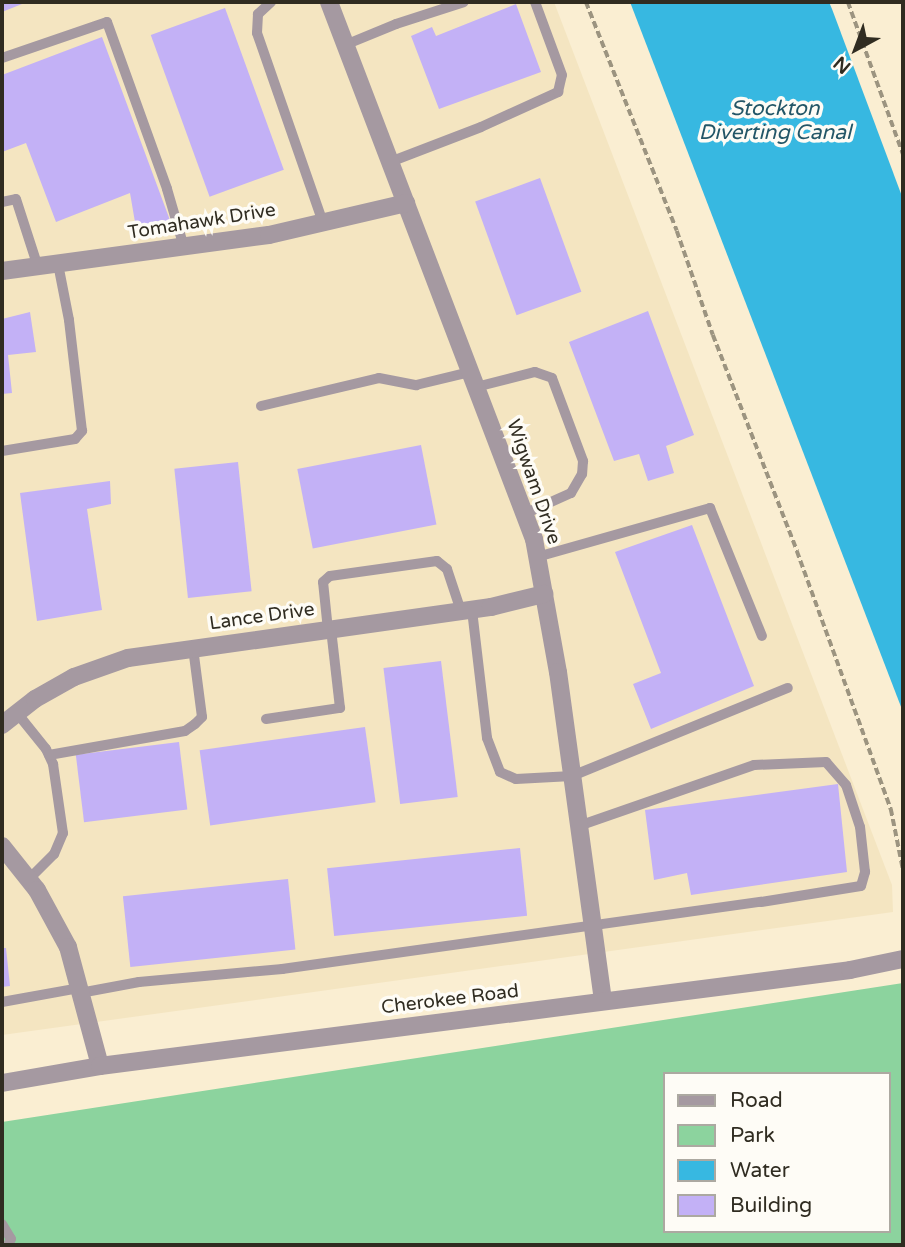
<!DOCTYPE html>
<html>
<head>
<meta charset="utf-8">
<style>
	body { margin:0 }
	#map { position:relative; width:905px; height:1247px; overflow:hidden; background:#faeed2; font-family:"Varela Round",sans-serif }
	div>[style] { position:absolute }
	.built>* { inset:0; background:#f4e5c1 }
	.green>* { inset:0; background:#8cd39e }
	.water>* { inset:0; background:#37b8e1 }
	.building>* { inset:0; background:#c3b1f6; transform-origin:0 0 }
	.path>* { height:3.5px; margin-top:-1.75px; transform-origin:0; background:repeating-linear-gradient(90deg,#9c9480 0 7px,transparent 0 10.5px) }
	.service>* { height:10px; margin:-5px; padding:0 5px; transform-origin:5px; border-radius:5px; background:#a599a1 }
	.minor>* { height:18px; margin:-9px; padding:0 9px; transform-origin:9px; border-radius:9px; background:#a599a1 }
	.tertiary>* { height:18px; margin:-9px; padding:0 9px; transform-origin:9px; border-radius:9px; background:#a599a1 }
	span { translate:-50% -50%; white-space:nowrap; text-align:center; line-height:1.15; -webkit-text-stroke:7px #fefcf6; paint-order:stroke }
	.street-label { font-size:19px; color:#302c21 }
	.water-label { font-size:21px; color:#235667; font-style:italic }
	.frame { position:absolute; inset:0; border:4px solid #302c21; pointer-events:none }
	.legend { position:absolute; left:663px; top:1072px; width:228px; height:161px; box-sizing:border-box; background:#fefcf6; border:2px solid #aca9a1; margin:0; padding:9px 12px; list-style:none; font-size:21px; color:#302c21 }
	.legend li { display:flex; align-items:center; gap:14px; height:35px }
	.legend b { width:35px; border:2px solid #aca9a1 }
	.north { position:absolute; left:821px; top:14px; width:70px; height:70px; -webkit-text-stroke:5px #fefcf6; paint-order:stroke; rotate:221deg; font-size:19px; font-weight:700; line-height:28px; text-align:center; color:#302c21 }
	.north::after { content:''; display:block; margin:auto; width:24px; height:32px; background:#302c21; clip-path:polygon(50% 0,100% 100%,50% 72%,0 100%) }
</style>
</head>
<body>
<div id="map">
	<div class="built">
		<div style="clip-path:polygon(2px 2px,554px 2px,892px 885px,893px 912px,2px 1035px)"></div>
	</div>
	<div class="green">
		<div style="clip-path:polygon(evenodd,903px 983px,903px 1245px,2px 1245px,2px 1122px,903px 983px,665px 1074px,889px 1074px,889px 1231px,665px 1231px,665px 1074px)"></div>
	</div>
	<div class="water">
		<div style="clip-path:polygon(630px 2px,829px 2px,832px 9px,903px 199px,903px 712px)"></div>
	</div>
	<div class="building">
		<div style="clip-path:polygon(2px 2px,27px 2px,2px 12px)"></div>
		<div style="clip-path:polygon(516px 4px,541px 72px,439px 109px,411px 36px,432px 27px,436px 36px)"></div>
		<div style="left:225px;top:8px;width:172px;height:79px;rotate:70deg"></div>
		<div style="clip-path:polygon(102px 37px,171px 223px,136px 228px,130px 193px,56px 222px,26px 143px,2px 152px,2px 75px)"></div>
		<div style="left:540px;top:178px;width:121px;height:69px;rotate:70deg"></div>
		<div style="clip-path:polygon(648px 311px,694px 435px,666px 446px,674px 473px,648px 481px,639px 454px,614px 461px,569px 342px)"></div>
		<div style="clip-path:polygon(30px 312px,36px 352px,8px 355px,12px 393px,2px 394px,2px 319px)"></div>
		<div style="left:421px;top:445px;width:81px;height:126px;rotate:79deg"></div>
		<div style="left:238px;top:462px;width:130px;height:64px;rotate:84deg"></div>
		<div style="clip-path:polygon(110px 481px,111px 504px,87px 509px,102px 610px,37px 621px,20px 493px)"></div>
		<div style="clip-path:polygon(692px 525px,754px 686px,651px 729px,633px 684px,661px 673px,615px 552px)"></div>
		<div style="left:441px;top:661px;width:137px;height:58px;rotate:83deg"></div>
		<div style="left:365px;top:727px;width:76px;height:167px;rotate:82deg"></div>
		<div style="left:179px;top:742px;width:68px;height:104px;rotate:83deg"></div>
		<div style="clip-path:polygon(838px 784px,847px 872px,691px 895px,687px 873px,654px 880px,645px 810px)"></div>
		<div style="left:520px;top:848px;width:68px;height:194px;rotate:84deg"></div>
		<div style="left:288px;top:879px;width:71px;height:166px;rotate:84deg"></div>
		<div style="clip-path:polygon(2px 948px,6px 948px,10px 986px,2px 987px)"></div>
	</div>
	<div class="path">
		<div style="left:586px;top:2px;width:246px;rotate:68.3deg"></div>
		<div style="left:677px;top:231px;width:110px;rotate:70.9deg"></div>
		<div style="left:713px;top:335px;width:232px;rotate:68.7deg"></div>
		<div style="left:797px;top:551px;width:275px;rotate:70deg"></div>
		<div style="left:891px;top:809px;width:61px;rotate:78.7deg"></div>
		<div style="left:848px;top:2px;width:162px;rotate:70.1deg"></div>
	</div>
	<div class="service">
		<div style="left:271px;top:2px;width:18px;rotate:137deg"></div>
		<div style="left:258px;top:14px;width:19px;rotate:93deg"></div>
		<div style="left:257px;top:33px;width:201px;rotate:70.8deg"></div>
		<div style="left:345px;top:45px;width:55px;rotate:-22.4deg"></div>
		<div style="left:396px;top:24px;width:71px;rotate:-17.9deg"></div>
		<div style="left:2px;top:58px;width:111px;rotate:-18.9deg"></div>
		<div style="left:107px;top:22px;width:177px;rotate:70.2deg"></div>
		<div style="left:167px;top:189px;width:60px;rotate:73.7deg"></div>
		<div style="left:390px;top:162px;width:97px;rotate:-21deg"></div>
		<div style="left:481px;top:127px;width:85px;rotate:-24.4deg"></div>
		<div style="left:558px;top:92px;width:17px;rotate:-77deg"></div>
		<div style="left:562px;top:75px;width:78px;rotate:-110.3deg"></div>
		<div style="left:2px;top:202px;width:14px;rotate:-12deg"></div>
		<div style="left:16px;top:199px;width:71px;rotate:72.1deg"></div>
		<div style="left:476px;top:387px;width:61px;rotate:-14.3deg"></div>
		<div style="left:535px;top:372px;width:18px;rotate:19deg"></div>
		<div style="left:552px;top:378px;width:89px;rotate:69.5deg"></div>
		<div style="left:583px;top:461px;width:13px;rotate:94deg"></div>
		<div style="left:582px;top:474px;width:22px;rotate:120deg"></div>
		<div style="left:571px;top:493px;width:51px;rotate:155.9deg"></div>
		<div style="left:261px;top:406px;width:121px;rotate:-13.3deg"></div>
		<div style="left:379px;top:378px;width:38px;rotate:11deg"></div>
		<div style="left:416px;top:385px;width:56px;rotate:-13.5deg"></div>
		<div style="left:2px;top:451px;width:74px;rotate:-9.3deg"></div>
		<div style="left:75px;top:439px;width:11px;rotate:-49deg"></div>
		<div style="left:82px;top:431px;width:112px;rotate:-96.7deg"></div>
		<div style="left:69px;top:320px;width:57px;rotate:-101.1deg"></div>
		<div style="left:537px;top:557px;width:180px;rotate:-15.8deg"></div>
		<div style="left:710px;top:508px;width:138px;rotate:67.9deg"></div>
		<div style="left:472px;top:610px;width:129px;rotate:83.3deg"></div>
		<div style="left:487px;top:738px;width:36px;rotate:69deg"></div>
		<div style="left:500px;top:772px;width:17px;rotate:24deg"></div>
		<div style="left:516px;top:779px;width:56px;rotate:-3.1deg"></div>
		<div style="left:572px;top:776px;width:233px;rotate:-22.2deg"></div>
		<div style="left:328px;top:630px;width:48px;rotate:-95.9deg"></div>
		<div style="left:323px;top:582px;width:9px;rotate:-41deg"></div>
		<div style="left:330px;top:576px;width:108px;rotate:-8deg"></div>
		<div style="left:437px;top:561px;width:13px;rotate:39deg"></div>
		<div style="left:447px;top:569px;width:44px;rotate:71.6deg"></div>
		<div style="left:17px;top:713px;width:46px;rotate:51.1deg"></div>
		<div style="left:46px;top:749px;width:17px;rotate:65deg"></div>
		<div style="left:53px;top:764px;width:70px;rotate:81.8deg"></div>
		<div style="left:63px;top:833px;width:23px;rotate:113deg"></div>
		<div style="left:54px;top:854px;width:35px;rotate:135deg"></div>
		<div style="left:266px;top:719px;width:75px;rotate:-8.5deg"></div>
		<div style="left:340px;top:708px;width:80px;rotate:-96.5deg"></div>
		<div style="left:49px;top:755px;width:138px;rotate:-10deg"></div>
		<div style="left:185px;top:731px;width:12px;rotate:-35deg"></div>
		<div style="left:195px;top:724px;width:10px;rotate:-45deg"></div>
		<div style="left:202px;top:717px;width:70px;rotate:-97.4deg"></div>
		<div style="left:80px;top:993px;width:60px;rotate:-10.6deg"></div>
		<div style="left:139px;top:982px;width:144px;rotate:-5.2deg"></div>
		<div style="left:282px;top:969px;width:484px;rotate:-8deg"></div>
		<div style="left:761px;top:902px;width:101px;rotate:-9.1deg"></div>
		<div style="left:861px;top:886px;width:15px;rotate:-74deg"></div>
		<div style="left:865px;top:872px;width:45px;rotate:-96.3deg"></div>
		<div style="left:860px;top:827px;width:44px;rotate:-108.4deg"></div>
		<div style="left:846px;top:785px;width:30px;rotate:-131deg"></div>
		<div style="left:826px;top:762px;width:72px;rotate:177.6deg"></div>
		<div style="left:754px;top:765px;width:185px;rotate:160.8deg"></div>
		<div style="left:2px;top:1002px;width:78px;rotate:-10.3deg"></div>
		<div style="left:2px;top:1224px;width:17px;rotate:59deg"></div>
		<div style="left:11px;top:1239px;width:7px;rotate:117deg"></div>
	</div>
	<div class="minor">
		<div style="left:329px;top:2px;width:575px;rotate:69.11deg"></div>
		<div style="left:534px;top:539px;width:135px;rotate:79.8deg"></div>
		<div style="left:558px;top:672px;width:332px;rotate:82.2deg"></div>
		<div style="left:2px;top:271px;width:269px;rotate:-7.7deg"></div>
		<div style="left:269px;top:235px;width:141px;rotate:-13.1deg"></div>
		<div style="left:2px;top:725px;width:42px;rotate:-38.2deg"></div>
		<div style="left:35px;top:699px;width:45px;rotate:-29.4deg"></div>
		<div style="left:74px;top:677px;width:57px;rotate:-19.4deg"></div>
		<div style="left:128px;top:658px;width:367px;rotate:-8deg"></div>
		<div style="left:491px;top:607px;width:55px;rotate:-13.8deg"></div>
		<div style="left:2px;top:846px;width:56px;rotate:51.5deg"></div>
		<div style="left:37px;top:890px;width:65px;rotate:61.5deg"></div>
		<div style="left:68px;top:947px;width:123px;rotate:74.9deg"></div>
	</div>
	<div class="tertiary">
		<div style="left:2px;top:1083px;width:99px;rotate:-9.8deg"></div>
		<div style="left:100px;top:1066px;width:756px;rotate:-7.29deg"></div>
		<div style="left:850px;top:970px;width:54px;rotate:-11.7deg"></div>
	</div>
	<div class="street-label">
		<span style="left:202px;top:222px;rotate:-9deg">Tomahawk Drive</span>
		<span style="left:533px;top:482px;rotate:71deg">Wigwam Drive</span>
		<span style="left:262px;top:617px;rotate:-8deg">Lance Drive</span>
		<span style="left:450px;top:1000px;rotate:-7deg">Cherokee Road</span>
	</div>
	<div class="water-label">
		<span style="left:775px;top:121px">Stockton<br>Diverting Canal</span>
	</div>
	<div class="frame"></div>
	<ul class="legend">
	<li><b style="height:9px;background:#a599a1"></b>Road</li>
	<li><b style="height:19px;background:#8cd39e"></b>Park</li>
	<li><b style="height:19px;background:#37b8e1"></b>Water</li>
	<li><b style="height:19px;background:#c3b1f6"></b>Building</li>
	</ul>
	<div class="north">N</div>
</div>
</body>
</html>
